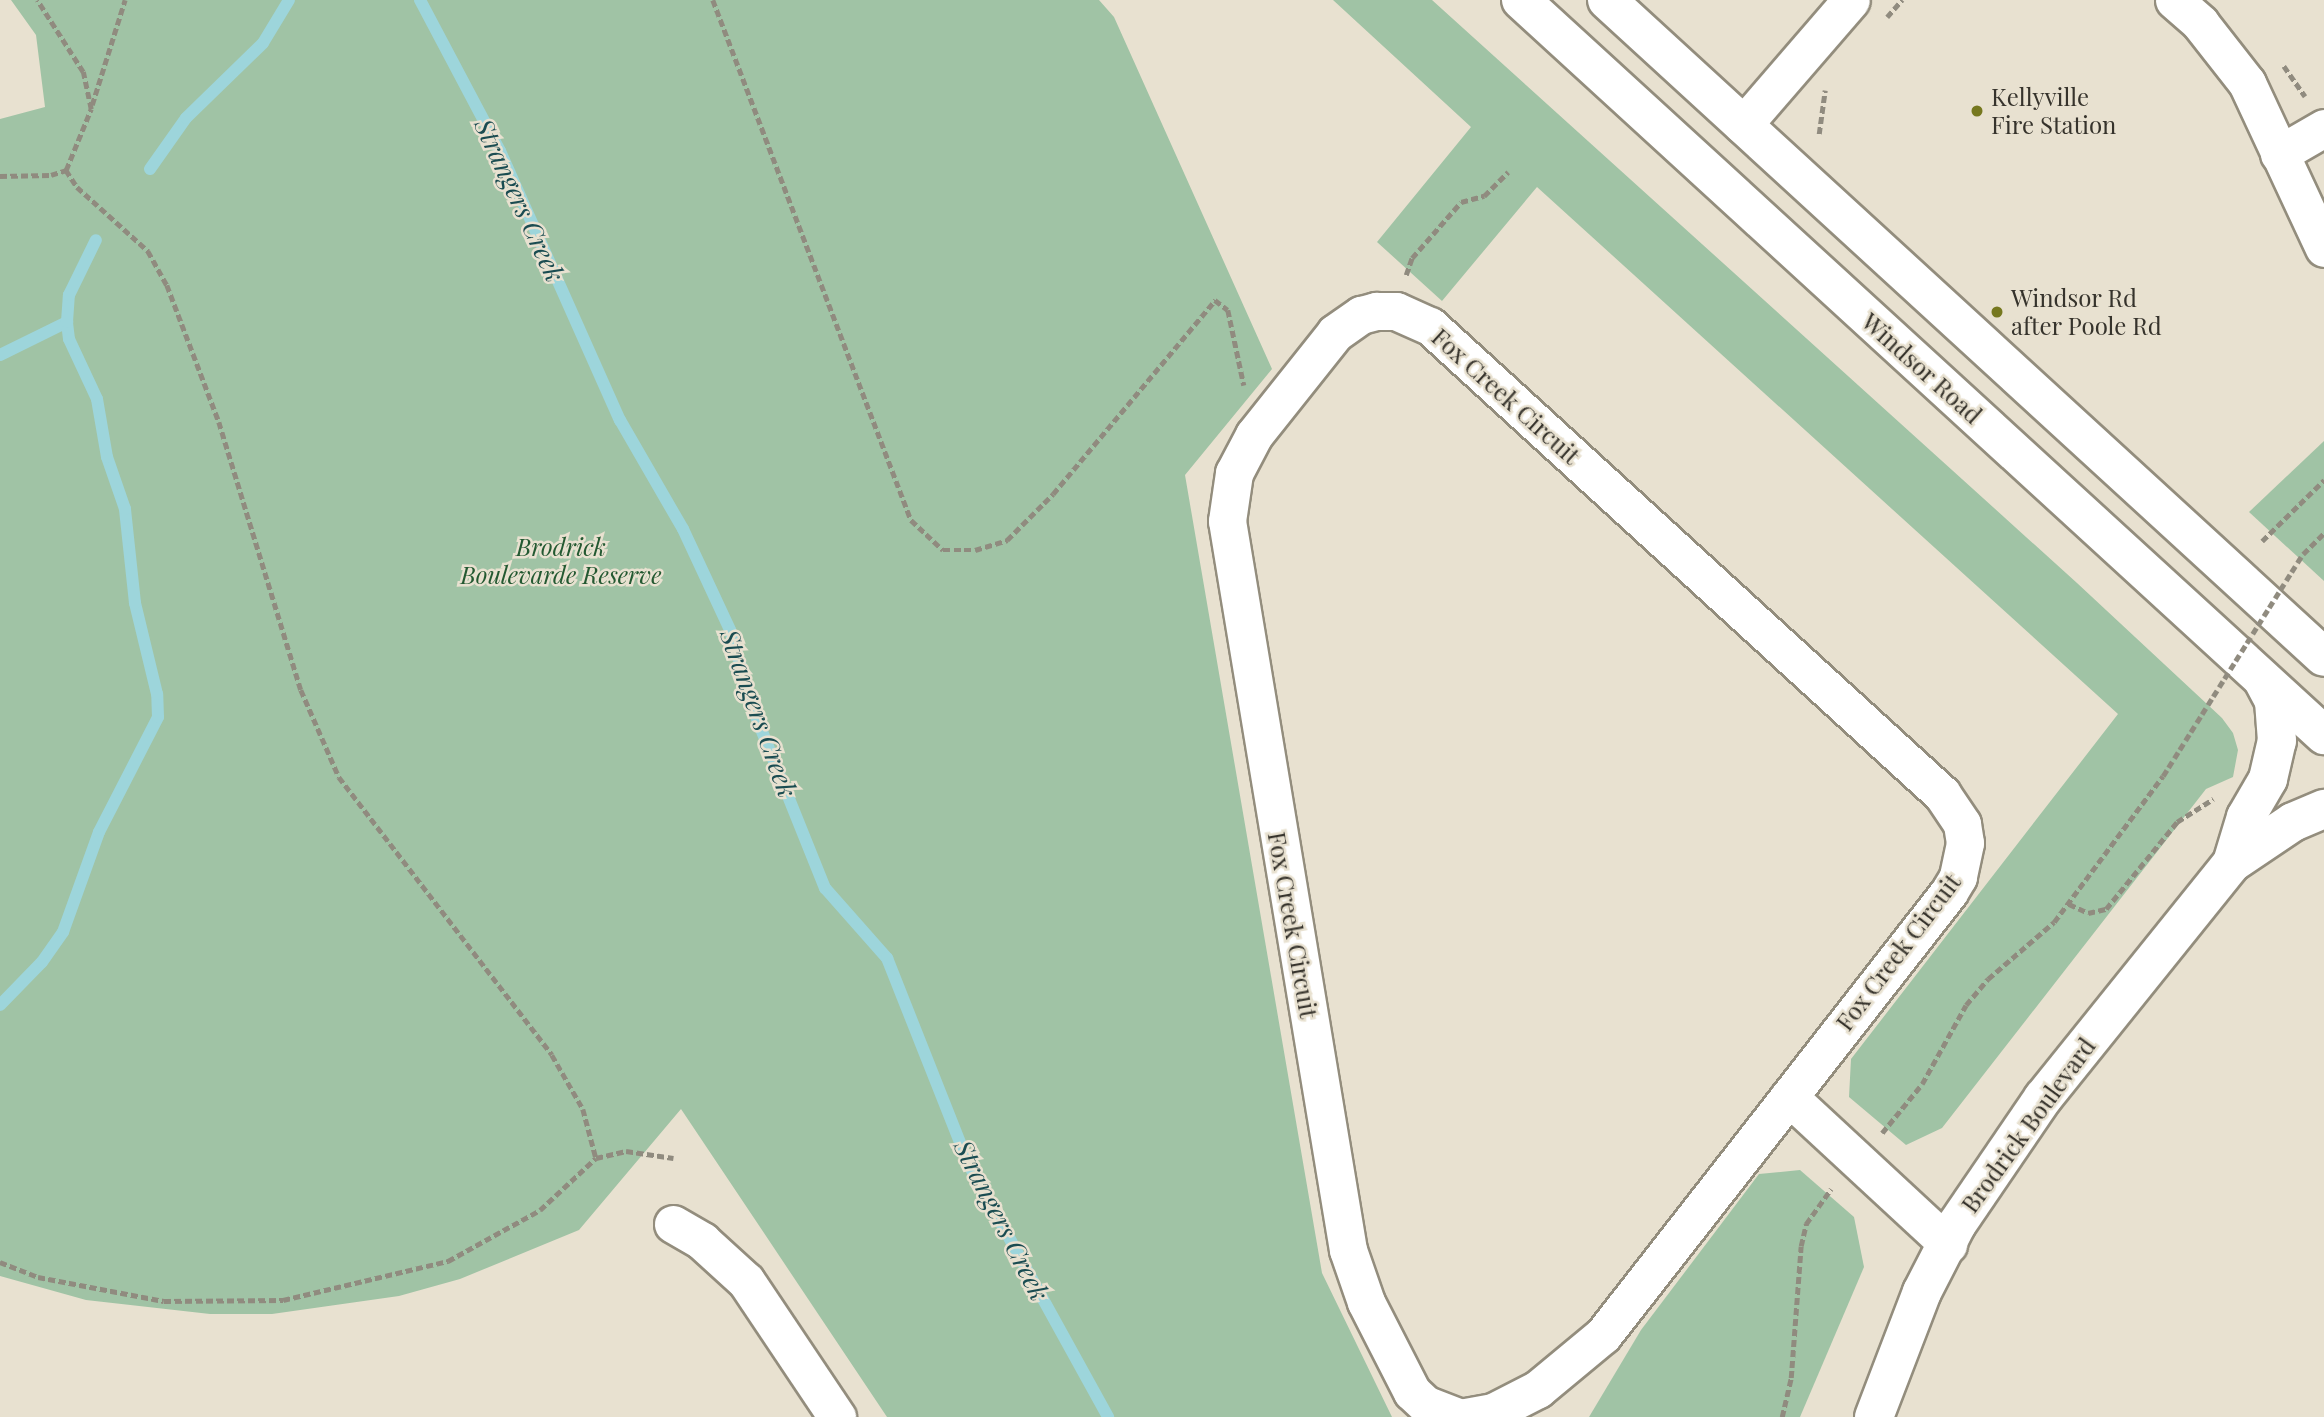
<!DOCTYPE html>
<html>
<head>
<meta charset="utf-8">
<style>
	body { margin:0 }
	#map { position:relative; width:2324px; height:1417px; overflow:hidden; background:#e8e1d0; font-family:"Playfair Display",serif }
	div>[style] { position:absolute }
	.green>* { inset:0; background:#a0c3a5 }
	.stream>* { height:12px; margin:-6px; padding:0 6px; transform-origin:6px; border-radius:6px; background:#9dd5db }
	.path>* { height:4.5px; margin-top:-2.25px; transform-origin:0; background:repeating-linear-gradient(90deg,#908b7f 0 7px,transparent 0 10.5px) }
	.roads { filter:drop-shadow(2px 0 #938d7d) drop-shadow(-2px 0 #938d7d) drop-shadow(0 2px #938d7d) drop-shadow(0 -2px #938d7d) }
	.minor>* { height:37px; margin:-18.5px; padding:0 18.5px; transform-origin:18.5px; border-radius:18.5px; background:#fff }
	.tertiary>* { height:38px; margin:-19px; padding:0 19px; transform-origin:19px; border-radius:19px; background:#fff }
	.primary>* { height:38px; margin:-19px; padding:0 19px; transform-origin:19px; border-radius:19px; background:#fff }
	.path-bridge>* { height:4.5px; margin-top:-2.25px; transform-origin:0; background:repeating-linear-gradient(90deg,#908b7f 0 7px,transparent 0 10.5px) }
	.dots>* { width:19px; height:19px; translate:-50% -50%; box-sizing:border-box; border:4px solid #e8e1d0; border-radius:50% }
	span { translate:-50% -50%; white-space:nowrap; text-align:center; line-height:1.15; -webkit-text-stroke:5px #e8e1d0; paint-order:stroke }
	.poi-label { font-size:24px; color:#36332c }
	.left { translate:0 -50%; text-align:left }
	.street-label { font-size:24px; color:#36332c }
	.park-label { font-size:24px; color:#235931; font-style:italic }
	.water-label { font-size:26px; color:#1a4c51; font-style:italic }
</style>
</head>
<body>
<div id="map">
	<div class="green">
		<div style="clip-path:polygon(11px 0,1099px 0,1114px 17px,1272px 369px,1185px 475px,1322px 1273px,1392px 1417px,887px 1417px,681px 1109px,579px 1230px,460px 1279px,399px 1296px,272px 1314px,210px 1314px,86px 1300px,0 1276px,0 119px,45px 107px,36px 35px)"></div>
		<div style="clip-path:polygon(1333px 0,1432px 0,2077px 583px,2222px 718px,2233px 733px,2238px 750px,2233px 777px,2206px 789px,1942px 1128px,1906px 1145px,1849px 1097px,1851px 1059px,2118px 714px,1537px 187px,1442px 301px,1377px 242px,1471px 127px)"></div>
		<div style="clip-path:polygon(2324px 441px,2324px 581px,2249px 512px)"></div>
		<div style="clip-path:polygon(1800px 1170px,1854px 1217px,1864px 1267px,1800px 1417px,1589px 1417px,1641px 1330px,1759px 1174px)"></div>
	</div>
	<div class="stream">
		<div style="left:420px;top:0;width:171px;rotate:62.1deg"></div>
		<div style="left:500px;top:151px;width:295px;rotate:66deg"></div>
		<div style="left:620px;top:420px;width:126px;rotate:60deg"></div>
		<div style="left:683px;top:529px;width:111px;rotate:65deg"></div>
		<div style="left:730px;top:630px;width:88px;rotate:73.4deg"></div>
		<div style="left:755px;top:714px;width:188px;rotate:68.1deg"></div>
		<div style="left:825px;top:888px;width:94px;rotate:48.5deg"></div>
		<div style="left:887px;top:958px;width:223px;rotate:68.4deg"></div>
		<div style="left:969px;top:1165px;width:288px;rotate:61.1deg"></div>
		<div style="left:150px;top:169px;width:62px;rotate:-54.8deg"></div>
		<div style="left:186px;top:118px;width:107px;rotate:-44.2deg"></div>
		<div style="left:263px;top:43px;width:50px;rotate:-58.8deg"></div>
		<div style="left:0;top:355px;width:75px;rotate:-26.2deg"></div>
		<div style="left:0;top:1005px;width:60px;rotate:-45.7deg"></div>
		<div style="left:42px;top:962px;width:37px;rotate:-55deg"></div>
		<div style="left:63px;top:932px;width:106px;rotate:-70.2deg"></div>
		<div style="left:99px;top:832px;width:129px;rotate:-62.8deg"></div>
		<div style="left:158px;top:717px;width:23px;rotate:-92deg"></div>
		<div style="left:157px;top:694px;width:94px;rotate:-103.6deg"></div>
		<div style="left:135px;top:603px;width:95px;rotate:-96.1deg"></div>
		<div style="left:125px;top:509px;width:55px;rotate:-109.1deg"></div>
		<div style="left:107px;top:457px;width:59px;rotate:-99.8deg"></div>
		<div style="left:97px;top:399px;width:66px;rotate:-115deg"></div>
		<div style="left:69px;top:339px;width:17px;rotate:-97deg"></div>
		<div style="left:67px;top:322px;width:27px;rotate:-86deg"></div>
		<div style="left:69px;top:295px;width:61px;rotate:-63.9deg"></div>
	</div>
	<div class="path">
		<div style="left:713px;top:0;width:556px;rotate:69.15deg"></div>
		<div style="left:911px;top:520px;width:44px;rotate:43.2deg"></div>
		<div style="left:943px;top:550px;width:32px"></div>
		<div style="left:975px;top:550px;width:34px;rotate:-17deg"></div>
		<div style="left:1007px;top:540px;width:65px;rotate:-45deg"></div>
		<div style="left:1053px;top:494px;width:253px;rotate:-50.1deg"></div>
		<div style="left:1215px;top:300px;width:16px;rotate:38deg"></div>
		<div style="left:1228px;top:310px;width:77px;rotate:78deg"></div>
		<div style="left:1887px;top:17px;width:23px;rotate:-49deg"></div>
		<div style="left:2284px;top:66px;width:37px;rotate:55deg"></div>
		<div style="left:92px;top:105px;width:110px;rotate:-72.6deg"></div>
		<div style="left:1819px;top:134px;width:44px;rotate:-82.2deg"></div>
		<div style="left:66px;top:170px;width:20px;rotate:57deg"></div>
		<div style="left:77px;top:187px;width:96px;rotate:42deg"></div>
		<div style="left:148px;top:251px;width:39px;rotate:61deg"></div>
		<div style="left:167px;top:285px;width:147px;rotate:69.2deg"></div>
		<div style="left:219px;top:422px;width:280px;rotate:73deg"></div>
		<div style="left:301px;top:690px;width:95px;rotate:66.4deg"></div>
		<div style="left:339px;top:777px;width:350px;rotate:52.5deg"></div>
		<div style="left:552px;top:1055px;width:62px;rotate:60.1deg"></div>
		<div style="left:583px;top:1109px;width:51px;rotate:75.1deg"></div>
		<div style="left:0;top:176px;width:51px;rotate:-1.1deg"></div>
		<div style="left:51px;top:175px;width:16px;rotate:-18deg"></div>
		<div style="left:66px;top:170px;width:66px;rotate:-67.7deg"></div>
		<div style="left:91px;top:109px;width:38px;rotate:-102deg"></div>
		<div style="left:83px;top:72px;width:85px;rotate:-122.6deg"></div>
		<div style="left:1406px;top:275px;width:18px;rotate:-71deg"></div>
		<div style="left:1412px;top:258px;width:74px;rotate:-48.8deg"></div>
		<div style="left:1461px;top:202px;width:24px;rotate:-15deg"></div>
		<div style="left:1484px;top:196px;width:34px;rotate:-45deg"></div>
		<div style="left:2262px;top:541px;width:87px;rotate:-44.5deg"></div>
		<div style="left:2303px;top:554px;width:30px;rotate:-45deg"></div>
		<div style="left:2069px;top:904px;width:21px;rotate:25deg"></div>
		<div style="left:2088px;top:913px;width:18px;rotate:-13deg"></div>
		<div style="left:2106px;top:909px;width:112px;rotate:-50.8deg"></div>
		<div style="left:2177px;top:822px;width:43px;rotate:-32.6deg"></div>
		<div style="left:1882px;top:1133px;width:63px;rotate:-50.8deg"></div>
		<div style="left:1922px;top:1084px;width:90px;rotate:-60.9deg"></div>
		<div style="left:1966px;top:1005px;width:34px;rotate:-50deg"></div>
		<div style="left:1988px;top:979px;width:87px;rotate:-40.8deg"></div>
		<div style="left:2054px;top:922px;width:182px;rotate:-53.3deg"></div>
		<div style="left:0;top:1262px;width:41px;rotate:21.5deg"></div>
		<div style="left:38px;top:1277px;width:128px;rotate:10.8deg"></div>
		<div style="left:164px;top:1301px;width:119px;rotate:-0.5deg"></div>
		<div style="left:283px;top:1300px;width:170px;rotate:-13.3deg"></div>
		<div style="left:448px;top:1261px;width:105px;rotate:-29deg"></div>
		<div style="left:540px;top:1210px;width:76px;rotate:-42.9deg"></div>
		<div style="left:596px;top:1158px;width:31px;rotate:-13deg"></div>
		<div style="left:626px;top:1151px;width:48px;rotate:8.5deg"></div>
		<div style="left:1782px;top:1417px;width:40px;rotate:-77deg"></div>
		<div style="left:1791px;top:1378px;width:132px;rotate:-85.7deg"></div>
		<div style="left:1801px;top:1246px;width:23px;rotate:-77deg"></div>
		<div style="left:1806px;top:1224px;width:43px;rotate:-54.5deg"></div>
	</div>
	<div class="roads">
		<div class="minor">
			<div style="left:2174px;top:0;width:35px;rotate:41deg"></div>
			<div style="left:2200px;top:23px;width:76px;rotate:51.9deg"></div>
			<div style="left:2247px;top:83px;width:182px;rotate:65deg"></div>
			<div style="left:1743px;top:125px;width:165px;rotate:-49.2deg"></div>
			<div style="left:2279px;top:154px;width:52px;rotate:-30deg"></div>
			<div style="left:1789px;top:1097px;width:217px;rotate:42.8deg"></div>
			<div style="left:673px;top:1224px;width:34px;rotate:30deg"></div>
			<div style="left:702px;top:1241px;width:59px;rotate:42.3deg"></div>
			<div style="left:746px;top:1281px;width:164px;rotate:56.2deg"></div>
			<div style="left:1458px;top:1417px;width:34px;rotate:-159deg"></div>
			<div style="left:1426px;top:1405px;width:19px;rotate:-137deg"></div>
			<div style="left:1412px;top:1392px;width:101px;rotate:-117.1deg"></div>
			<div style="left:1366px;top:1302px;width:55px;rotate:-109.1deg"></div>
			<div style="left:1348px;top:1250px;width:739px;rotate:-99.42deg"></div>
			<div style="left:1227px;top:521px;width:49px;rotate:-81.7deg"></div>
			<div style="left:1234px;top:473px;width:43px;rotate:-62.2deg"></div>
			<div style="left:1254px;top:435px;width:130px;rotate:-51.5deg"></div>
			<div style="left:1335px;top:333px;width:32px;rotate:-35deg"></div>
			<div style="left:1361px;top:315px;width:16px;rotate:-15deg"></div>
			<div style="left:1376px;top:311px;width:20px"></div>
			<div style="left:1396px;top:311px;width:37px;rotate:24deg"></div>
			<div style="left:1430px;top:326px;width:694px;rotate:42.43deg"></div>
			<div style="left:1942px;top:794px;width:36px;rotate:56deg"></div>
			<div style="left:1962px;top:824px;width:19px;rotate:81deg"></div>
			<div style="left:1965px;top:843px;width:35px;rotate:102deg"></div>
			<div style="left:1958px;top:877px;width:17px;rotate:121deg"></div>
			<div style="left:1949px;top:892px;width:562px;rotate:127.99deg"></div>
			<div style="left:1603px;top:1335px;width:85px;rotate:140.3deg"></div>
			<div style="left:1538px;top:1389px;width:51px;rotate:152.9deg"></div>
			<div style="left:1493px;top:1412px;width:28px;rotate:170deg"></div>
		</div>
		<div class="tertiary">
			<div style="left:2232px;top:863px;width:48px;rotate:-73.1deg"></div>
			<div style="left:2246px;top:817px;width:44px;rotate:-59.9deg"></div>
			<div style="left:2268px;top:779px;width:39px;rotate:-77deg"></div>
			<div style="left:2277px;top:741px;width:40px;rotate:-94.3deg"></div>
			<div style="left:2274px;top:701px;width:24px;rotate:-118deg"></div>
			<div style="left:1874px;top:1417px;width:134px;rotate:-69deg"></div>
			<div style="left:1922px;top:1292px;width:76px;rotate:-62.8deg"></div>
			<div style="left:1957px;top:1224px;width:153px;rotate:-55.7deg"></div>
			<div style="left:2043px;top:1098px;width:302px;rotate:-51.2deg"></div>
			<div style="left:2232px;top:863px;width:73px;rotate:-33.9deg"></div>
			<div style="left:2293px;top:822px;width:34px;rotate:-23deg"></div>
		</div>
		<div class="primary">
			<div style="left:1521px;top:0;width:1089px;rotate:42.47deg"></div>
			<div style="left:1607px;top:0;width:972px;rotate:42.5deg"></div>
		</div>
	</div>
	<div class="path-bridge">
		<div style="left:2163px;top:776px;width:262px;rotate:-57.8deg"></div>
	</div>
	<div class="dots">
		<div style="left:1977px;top:111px;background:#76781f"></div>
		<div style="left:1997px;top:312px;background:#76781f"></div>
	</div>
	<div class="poi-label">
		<span class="left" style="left:1991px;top:111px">Kellyville<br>Fire Station</span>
		<span class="left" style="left:2011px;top:312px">Windsor Rd<br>after Poole Rd</span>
	</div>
	<div class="street-label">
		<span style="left:1922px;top:368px;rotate:42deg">Windsor Road</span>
		<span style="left:1506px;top:396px;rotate:42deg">Fox Creek Circuit</span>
		<span style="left:1293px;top:925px;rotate:80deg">Fox Creek Circuit</span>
		<span style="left:1898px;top:952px;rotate:-53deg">Fox Creek Circuit</span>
		<span style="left:2028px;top:1125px;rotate:-54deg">Brodrick Boulevard</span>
	</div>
	<div class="park-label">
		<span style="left:561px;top:561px">Brodrick<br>Boulevarde Reserve</span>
	</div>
	<div class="water-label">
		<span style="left:520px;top:200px;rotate:65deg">Strangers Creek</span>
		<span style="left:759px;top:713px;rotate:70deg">Strangers Creek</span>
		<span style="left:1002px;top:1220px;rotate:63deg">Strangers Creek</span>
	</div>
</div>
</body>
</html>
